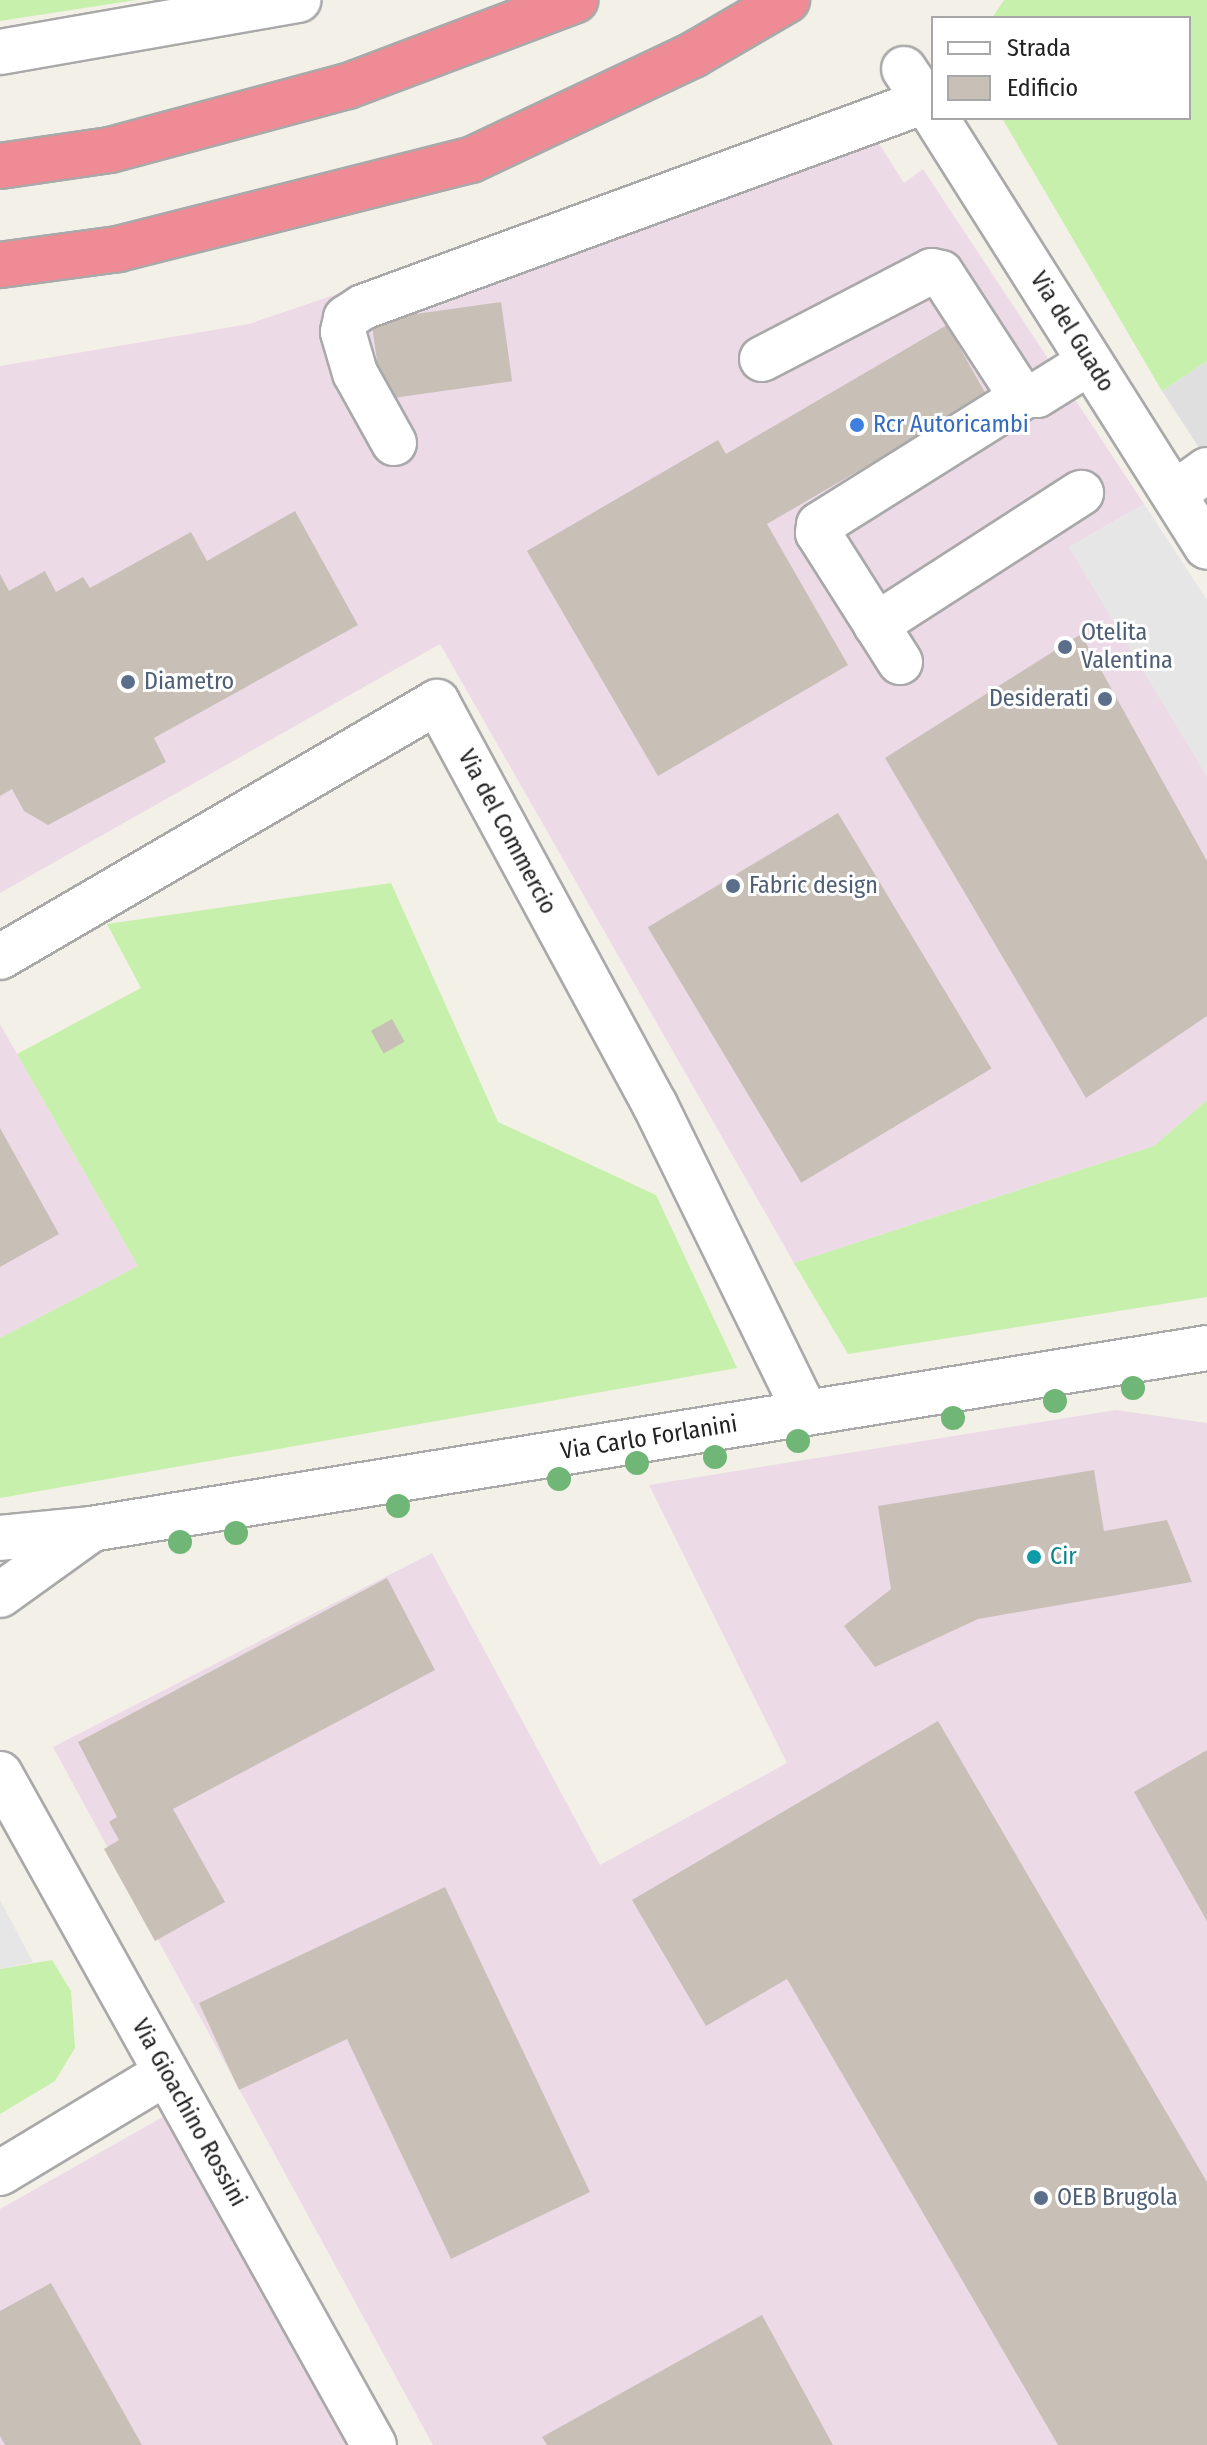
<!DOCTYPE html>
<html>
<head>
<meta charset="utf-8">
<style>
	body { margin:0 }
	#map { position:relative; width:1207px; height:2445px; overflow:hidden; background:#f3f0e8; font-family:"Fira Sans Condensed",sans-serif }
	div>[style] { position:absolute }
	.residential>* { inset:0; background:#e0dfdf }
	.industrial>* { inset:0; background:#ecdae7 }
	.grass>* { inset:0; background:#c6f0ab }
	.parking>* { inset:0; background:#e6e6e6 }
	.building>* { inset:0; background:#c8c0b7; transform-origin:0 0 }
	.roads { filter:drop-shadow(2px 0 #a9a9a9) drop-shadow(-2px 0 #a9a9a9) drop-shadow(0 2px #a9a9a9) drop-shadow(0 -2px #a9a9a9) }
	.minor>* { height:44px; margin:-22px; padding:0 22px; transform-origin:22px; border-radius:22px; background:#fff }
	.highway>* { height:44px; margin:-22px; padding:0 22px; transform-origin:22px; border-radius:22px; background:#ef8b94 }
	.trees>* { width:24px; height:24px; margin:-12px; border-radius:50%; background:#70b677 }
	.dots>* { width:22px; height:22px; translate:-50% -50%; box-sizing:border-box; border:4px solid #fff; border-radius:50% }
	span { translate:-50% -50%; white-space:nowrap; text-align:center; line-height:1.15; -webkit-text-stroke:6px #fff; paint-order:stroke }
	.street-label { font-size:24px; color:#222 }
	.shop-label { font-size:24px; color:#366cbe }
	.left { translate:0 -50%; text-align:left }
	.service-label { font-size:24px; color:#4e5e75 }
	.right { translate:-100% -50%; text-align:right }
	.culture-label { font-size:24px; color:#0d838f }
	.legend { position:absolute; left:931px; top:16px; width:260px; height:104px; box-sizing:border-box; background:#fff; border:2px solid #a7a7a7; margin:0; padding:10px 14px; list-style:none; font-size:24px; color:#222 }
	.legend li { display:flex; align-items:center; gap:16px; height:40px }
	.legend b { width:40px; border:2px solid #a7a7a7 }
</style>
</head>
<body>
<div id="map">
	<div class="residential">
		<div style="clip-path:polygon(1207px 361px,1207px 460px,1162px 391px)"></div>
	</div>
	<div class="industrial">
		<div style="clip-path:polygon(876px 139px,904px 183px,923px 169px,1144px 504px,1069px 547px,1207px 776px,1207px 1100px,1154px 1146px,794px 1263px,440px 644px,0 893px,0 366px,249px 324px,584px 210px)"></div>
		<div style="clip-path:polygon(0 1024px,138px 1266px,0 1338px)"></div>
		<div style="clip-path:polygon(1116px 1410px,1207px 1423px,1207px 2445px,433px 2445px,53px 1747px,432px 1553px,600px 1865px,787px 1763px,649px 1485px)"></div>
		<div style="clip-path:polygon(168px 2114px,354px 2445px,0 2445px,0 2209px)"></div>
	</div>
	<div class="grass">
		<div style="clip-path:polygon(0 0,136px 0,0 21px)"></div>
		<div style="clip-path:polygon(1004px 0,1207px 0,1207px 361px,1162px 391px,1002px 118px,1189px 118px,1189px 18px,992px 18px)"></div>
		<div style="clip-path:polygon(391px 883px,498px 1122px,656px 1195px,737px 1368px,0 1498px,0 1338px,138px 1266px,17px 1054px,141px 988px,107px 924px)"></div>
		<div style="clip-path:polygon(1207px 1100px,1207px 1297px,848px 1354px,794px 1263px,1154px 1146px)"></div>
		<div style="clip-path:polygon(52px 1960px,71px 1991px,75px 2048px,55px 2081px,0 2114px,0 1969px)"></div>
	</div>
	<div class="parking">
		<div style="clip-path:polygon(1144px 504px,1207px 600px,1207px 776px,1069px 547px)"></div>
		<div style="clip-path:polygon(0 1900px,33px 1962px,0 1969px)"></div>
	</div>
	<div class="building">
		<div style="left:501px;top:302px;width:80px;height:131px;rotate:82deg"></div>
		<div style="clip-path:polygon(947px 325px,987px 396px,767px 524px,848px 665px,658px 776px,527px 551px,718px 440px,726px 454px)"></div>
		<div style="clip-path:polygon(295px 511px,358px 625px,154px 738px,166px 762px,48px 825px,24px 811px,12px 789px,0 796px,0 574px,9px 591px,45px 571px,56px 592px,83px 577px,90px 588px,191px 532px,207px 561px)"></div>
		<div style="clip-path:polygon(1081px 634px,1207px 861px,1207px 1016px,1086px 1098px,885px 758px)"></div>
		<div style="left:838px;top:813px;width:298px;height:222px;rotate:59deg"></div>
		<div style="left:392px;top:1019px;width:26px;height:24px;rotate:61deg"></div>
		<div style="clip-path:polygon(0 1128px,59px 1234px,0 1267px)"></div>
		<div style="clip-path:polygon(1094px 1470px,1104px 1531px,1167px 1520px,1192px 1582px,978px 1619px,875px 1667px,844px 1626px,891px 1589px,878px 1506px)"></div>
		<div style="clip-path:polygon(387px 1578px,435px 1670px,173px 1809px,225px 1902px,155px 1941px,104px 1849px,119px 1840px,109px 1822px,117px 1817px,78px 1742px)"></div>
		<div style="clip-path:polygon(938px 1721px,1207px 2182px,1207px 2445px,1058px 2445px,787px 1979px,706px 2026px,632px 1900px)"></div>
		<div style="clip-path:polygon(1207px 1750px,1207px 1921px,1134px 1792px)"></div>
		<div style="clip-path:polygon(445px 1887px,590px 2192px,451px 2259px,347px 2039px,239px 2090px,199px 2003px)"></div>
		<div style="clip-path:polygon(51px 2283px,142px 2445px,5px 2445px,0 2436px,0 2311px)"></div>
		<div style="clip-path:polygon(762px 2315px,833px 2445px,547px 2445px,542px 2437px)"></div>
	</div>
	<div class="roads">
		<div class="minor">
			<div style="left:0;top:52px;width:303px;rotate:-9.9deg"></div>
			<div style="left:904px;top:69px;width:53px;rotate:56.6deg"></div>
			<div style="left:936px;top:118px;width:507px;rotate:57.72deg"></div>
			<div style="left:762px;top:359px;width:191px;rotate:-27.4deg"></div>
			<div style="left:932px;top:271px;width:9px;rotate:13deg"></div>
			<div style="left:941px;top:273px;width:140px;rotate:57deg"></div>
			<div style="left:1017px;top:390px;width:10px;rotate:29deg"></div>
			<div style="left:1026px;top:395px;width:11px"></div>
			<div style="left:1037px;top:395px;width:62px;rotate:-31.9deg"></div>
			<div style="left:394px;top:443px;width:80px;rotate:-119.1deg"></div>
			<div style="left:355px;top:373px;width:43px;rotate:-106.3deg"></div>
			<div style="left:343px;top:332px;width:14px;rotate:-78deg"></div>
			<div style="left:346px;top:318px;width:20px;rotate:-33deg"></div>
			<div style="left:363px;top:307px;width:599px;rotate:-20.13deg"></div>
			<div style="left:1174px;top:494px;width:41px;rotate:-36deg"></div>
			<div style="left:876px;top:625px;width:244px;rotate:-32.8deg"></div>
			<div style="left:900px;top:662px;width:153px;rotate:-122.4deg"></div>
			<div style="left:818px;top:533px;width:8px;rotate:-83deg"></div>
			<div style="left:819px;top:525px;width:244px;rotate:-32.1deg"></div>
			<div style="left:0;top:957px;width:506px;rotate:-30.26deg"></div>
			<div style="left:437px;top:702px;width:458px;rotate:61.6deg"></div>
			<div style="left:655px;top:1105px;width:343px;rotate:63.9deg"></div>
			<div style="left:0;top:1538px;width:91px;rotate:-5.6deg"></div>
			<div style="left:91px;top:1529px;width:1131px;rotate:-9.21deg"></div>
			<div style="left:0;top:1595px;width:110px;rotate:-35.7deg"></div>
			<div style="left:0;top:1774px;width:768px;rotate:60.87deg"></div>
			<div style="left:0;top:2173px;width:194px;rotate:-31.1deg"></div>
		</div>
		<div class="highway">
			<div style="left:0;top:166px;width:111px;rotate:-8.3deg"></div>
			<div style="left:110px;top:150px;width:246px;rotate:-15.1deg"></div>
			<div style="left:348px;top:86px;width:243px;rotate:-20.7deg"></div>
			<div style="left:0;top:265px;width:119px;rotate:-7.7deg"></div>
			<div style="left:118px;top:249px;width:364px;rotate:-14.2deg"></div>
			<div style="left:471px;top:160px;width:246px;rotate:-25.3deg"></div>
			<div style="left:693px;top:55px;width:109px;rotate:-30.3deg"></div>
		</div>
	</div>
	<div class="trees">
		<div style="left:1133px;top:1388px"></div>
		<div style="left:1055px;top:1401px"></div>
		<div style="left:953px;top:1418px"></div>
		<div style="left:798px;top:1441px"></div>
		<div style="left:715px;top:1457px"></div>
		<div style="left:637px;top:1463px"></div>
		<div style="left:559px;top:1479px"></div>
		<div style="left:398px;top:1506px"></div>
		<div style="left:236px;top:1533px"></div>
		<div style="left:180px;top:1542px"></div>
	</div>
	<div class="dots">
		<div style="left:857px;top:425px;background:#3f7fe0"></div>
		<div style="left:1065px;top:647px;background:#5c6f8a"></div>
		<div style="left:128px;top:682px;background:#5c6f8a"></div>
		<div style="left:1105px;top:699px;background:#5c6f8a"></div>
		<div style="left:733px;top:886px;background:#5c6f8a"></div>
		<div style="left:1034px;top:1557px;background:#0f9aa8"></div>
		<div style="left:1041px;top:2198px;background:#5c6f8a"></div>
	</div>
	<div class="street-label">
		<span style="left:1072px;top:332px;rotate:58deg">Via del Guado</span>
		<span style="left:507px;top:832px;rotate:62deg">Via del Commercio</span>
		<span style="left:649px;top:1438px;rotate:-9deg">Via Carlo Forlanini</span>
		<span style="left:189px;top:2113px;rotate:61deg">Via Gioachino Rossini</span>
	</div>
	<div class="shop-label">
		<span class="left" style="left:873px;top:425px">Rcr Autoricambi</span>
	</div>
	<div class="service-label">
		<span class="left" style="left:1081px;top:647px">Otelita<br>Valentina</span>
		<span class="left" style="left:144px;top:682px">Diametro</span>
		<span class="right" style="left:1089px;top:699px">Desiderati</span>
		<span class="left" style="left:749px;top:886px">Fabric design</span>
		<span class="left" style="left:1057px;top:2198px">OEB Brugola</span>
	</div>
	<div class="culture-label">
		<span class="left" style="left:1050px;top:1557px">Cir</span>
	</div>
	<ul class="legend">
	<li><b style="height:10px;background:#fff"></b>Strada</li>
	<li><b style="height:22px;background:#c8c0b7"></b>Edificio</li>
	</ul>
</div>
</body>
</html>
